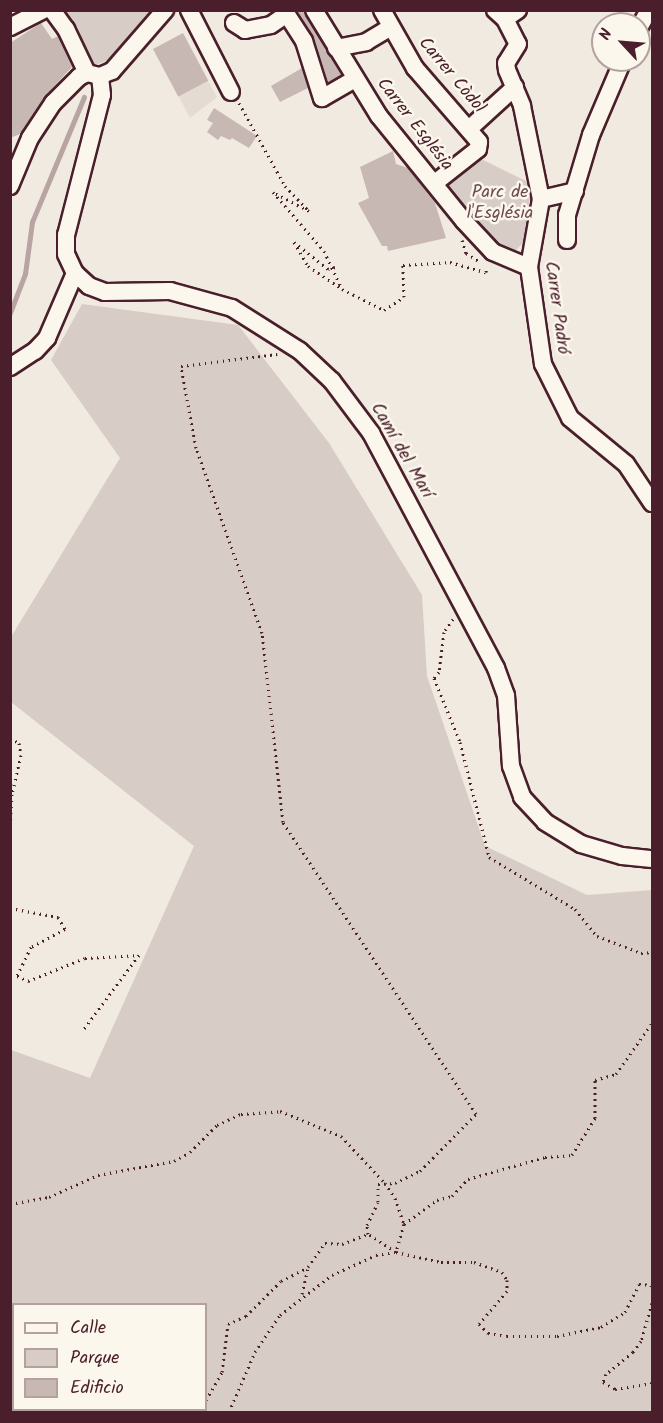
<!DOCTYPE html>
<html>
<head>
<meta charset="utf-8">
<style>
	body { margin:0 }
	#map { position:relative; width:663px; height:1423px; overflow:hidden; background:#f0eae0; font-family:Kalam,sans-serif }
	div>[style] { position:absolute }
	.built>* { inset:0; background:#e4dbd2 }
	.green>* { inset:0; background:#d8ccc6 }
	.stream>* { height:4.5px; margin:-2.25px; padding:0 2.25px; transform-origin:2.25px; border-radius:2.25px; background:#b8a4a2 }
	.building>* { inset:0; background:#c8b8b3; transform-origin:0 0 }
	.path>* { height:3px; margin-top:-1.5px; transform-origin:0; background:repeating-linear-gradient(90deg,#4a1f2b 0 1.5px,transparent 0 6px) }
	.roads { filter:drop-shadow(2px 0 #4a1f2b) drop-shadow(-2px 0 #4a1f2b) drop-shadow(0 2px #4a1f2b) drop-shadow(0 -2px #4a1f2b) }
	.minor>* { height:16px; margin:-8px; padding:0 8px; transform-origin:8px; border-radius:8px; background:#fbf7ec }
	span { translate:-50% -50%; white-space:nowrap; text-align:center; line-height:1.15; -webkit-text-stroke:5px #fbf7ec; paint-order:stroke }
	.street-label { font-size:18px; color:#4a1f2b }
	.park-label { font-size:18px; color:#6e4a52 }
	.frame { position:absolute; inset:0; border:12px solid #4a1f2b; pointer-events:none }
	.legend { position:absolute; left:12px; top:1303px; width:195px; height:108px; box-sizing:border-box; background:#fbf7ec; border:2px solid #b4a19f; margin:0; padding:8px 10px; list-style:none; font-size:18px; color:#4a1f2b }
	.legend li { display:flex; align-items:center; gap:12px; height:30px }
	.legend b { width:30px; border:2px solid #b4a19f }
	.north { position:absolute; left:591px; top:12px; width:60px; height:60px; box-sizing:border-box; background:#fbf7ec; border:2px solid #b4a19f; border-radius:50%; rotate:296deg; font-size:16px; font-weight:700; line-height:24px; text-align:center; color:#4a1f2b }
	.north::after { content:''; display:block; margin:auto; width:21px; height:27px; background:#4a1f2b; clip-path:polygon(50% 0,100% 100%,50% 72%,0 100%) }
</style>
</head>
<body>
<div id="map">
	<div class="built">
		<div style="clip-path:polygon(208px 81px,217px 97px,190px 118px,179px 97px)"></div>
	</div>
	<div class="green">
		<div style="clip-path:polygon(61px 11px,158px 11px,114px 58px,92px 66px,78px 28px)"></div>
		<div style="clip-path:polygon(479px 158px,532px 184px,523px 243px,513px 253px,505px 252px,486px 236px,446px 185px,446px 180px)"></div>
		<div style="clip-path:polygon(82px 304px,238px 325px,329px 443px,422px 595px,427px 676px,485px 846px,587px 895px,652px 890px,652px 1412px,74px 1412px,71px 1410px,206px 1410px,206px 1304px,14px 1304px,13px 1342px,11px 1338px,11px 1050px,90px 1078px,194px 846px,11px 702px,11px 637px,120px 458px,51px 360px)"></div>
	</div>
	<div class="stream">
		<div style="left:10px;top:313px;width:42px;rotate:-69deg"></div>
		<div style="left:25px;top:274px;width:52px;rotate:-82.3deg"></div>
		<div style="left:32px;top:222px;width:135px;rotate:-67.4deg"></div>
	</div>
	<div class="building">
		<div style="clip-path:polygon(297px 10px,304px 10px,341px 75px,328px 82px,314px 38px)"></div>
		<div style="clip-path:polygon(41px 23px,52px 39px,58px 36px,72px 67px,44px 97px,20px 134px,10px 138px,10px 43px)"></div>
		<div style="left:183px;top:33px;width:54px;height:34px;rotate:62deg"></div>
		<div style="clip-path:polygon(302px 68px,308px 88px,280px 102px,271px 86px)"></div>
		<div style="clip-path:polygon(214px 108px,257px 136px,249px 148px,232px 138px,230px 140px,221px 136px,218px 140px,207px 132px,213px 123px,207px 120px)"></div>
		<div style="clip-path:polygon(393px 151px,396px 164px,408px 168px,435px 203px,446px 238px,388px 251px,387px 246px,382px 246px,358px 203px,369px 198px,360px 167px)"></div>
	</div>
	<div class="path">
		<div style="left:239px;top:103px;width:95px;rotate:61deg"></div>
		<div style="left:285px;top:186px;width:35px;rotate:46deg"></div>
		<div style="left:309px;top:211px;width:41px;rotate:-152.2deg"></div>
		<div style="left:273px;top:192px;width:78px;rotate:49.2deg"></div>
		<div style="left:324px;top:251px;width:42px;rotate:64.7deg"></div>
		<div style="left:342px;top:289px;width:47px;rotate:26.6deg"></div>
		<div style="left:384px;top:310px;width:24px;rotate:-33deg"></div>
		<div style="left:404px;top:297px;width:32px;rotate:-92deg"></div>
		<div style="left:403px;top:265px;width:47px;rotate:-3.7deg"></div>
		<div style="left:450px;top:262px;width:37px;rotate:16deg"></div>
		<div style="left:486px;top:272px;width:5px;rotate:-79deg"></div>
		<div style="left:462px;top:240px;width:14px;rotate:73deg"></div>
		<div style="left:466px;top:253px;width:15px;rotate:32deg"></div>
		<div style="left:335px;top:267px;width:7px;rotate:164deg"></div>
		<div style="left:328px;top:269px;width:43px;rotate:-141.5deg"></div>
		<div style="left:294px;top:242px;width:28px;rotate:60deg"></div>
		<div style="left:308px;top:266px;width:40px;rotate:34deg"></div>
		<div style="left:453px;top:619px;width:16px;rotate:125deg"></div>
		<div style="left:444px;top:632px;width:40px;rotate:97.1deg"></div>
		<div style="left:439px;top:672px;width:8px;rotate:130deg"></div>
		<div style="left:434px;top:678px;width:69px;rotate:67.9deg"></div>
		<div style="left:460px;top:742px;width:119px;rotate:75.8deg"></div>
		<div style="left:489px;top:857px;width:100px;rotate:31.2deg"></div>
		<div style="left:575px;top:909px;width:35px;rotate:51deg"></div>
		<div style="left:597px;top:936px;width:47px;rotate:21.1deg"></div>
		<div style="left:641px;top:953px;width:11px;rotate:-5deg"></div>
		<div style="left:10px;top:738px;width:10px;rotate:29deg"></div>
		<div style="left:19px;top:743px;width:12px;rotate:81deg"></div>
		<div style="left:21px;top:755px;width:40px;rotate:103deg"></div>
		<div style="left:12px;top:794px;width:37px;rotate:93deg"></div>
		<div style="left:10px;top:908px;width:49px;rotate:10.6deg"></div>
		<div style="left:58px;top:917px;width:14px;rotate:60deg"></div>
		<div style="left:65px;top:929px;width:38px;rotate:152deg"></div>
		<div style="left:31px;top:947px;width:32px;rotate:116deg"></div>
		<div style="left:17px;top:976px;width:12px;rotate:24deg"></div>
		<div style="left:28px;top:981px;width:61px;rotate:-22deg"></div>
		<div style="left:85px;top:958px;width:54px;rotate:-3.2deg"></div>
		<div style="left:139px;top:955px;width:94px;rotate:126.7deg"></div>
		<div style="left:10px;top:1204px;width:40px;rotate:-10deg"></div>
		<div style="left:49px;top:1197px;width:54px;rotate:-24.2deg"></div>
		<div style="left:98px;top:1175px;width:77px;rotate:-10.4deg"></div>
		<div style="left:174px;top:1161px;width:18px;rotate:-29deg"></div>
		<div style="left:190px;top:1152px;width:38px;rotate:-45deg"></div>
		<div style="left:217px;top:1125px;width:26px;rotate:-25deg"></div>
		<div style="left:241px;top:1114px;width:39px;rotate:-4deg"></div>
		<div style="left:280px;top:1111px;width:66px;rotate:22.3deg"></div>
		<div style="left:341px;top:1136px;width:64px;rotate:46.9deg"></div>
		<div style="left:385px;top:1183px;width:18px;rotate:56deg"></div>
		<div style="left:395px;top:1198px;width:28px;rotate:71deg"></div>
		<div style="left:404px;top:1224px;width:29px;rotate:106deg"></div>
		<div style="left:396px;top:1252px;width:33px;rotate:-147deg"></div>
		<div style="left:404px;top:1224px;width:41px;rotate:-36deg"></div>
		<div style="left:437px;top:1200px;width:16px;rotate:-15deg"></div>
		<div style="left:452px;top:1196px;width:23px;rotate:-47deg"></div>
		<div style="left:468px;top:1179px;width:80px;rotate:-15.9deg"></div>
		<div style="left:545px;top:1157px;width:27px;rotate:-4deg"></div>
		<div style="left:572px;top:1155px;width:44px;rotate:-58.1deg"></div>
		<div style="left:595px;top:1118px;width:38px;rotate:-90deg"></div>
		<div style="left:595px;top:1080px;width:22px;rotate:-16deg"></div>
		<div style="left:616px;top:1074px;width:62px;rotate:-54.8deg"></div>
		<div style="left:302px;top:1294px;width:28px;rotate:-77deg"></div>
		<div style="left:652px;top:1303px;width:40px;rotate:106deg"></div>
		<div style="left:641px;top:1341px;width:14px;rotate:126deg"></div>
		<div style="left:633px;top:1352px;width:35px;rotate:141deg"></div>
		<div style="left:606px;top:1374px;width:9px;rotate:111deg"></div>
		<div style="left:603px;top:1382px;width:14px;rotate:30deg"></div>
		<div style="left:615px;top:1389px;width:37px;rotate:-9deg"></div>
		<div style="left:206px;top:1400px;width:32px;rotate:-60deg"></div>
		<div style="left:222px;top:1372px;width:48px;rotate:-82.9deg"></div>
		<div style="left:228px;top:1324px;width:20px;rotate:-24deg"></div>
		<div style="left:246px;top:1316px;width:49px;rotate:-45deg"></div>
		<div style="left:281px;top:1281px;width:30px;rotate:-27deg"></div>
		<div style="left:308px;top:1267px;width:29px;rotate:-55deg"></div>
		<div style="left:325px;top:1243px;width:17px;rotate:3deg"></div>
		<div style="left:342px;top:1244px;width:28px;rotate:-21deg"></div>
		<div style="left:368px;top:1234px;width:9px;rotate:-96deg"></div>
		<div style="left:367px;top:1225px;width:25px;rotate:-64deg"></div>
		<div style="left:378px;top:1202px;width:18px;rotate:-90deg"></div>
		<div style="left:378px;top:1184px;width:17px;rotate:-3deg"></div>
		<div style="left:395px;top:1183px;width:28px;rotate:-26deg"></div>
		<div style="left:420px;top:1171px;width:80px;rotate:-45.5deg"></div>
		<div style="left:476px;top:1114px;width:350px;rotate:-123.5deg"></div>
		<div style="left:283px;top:822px;width:190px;rotate:-96.3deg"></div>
		<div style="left:262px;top:633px;width:196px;rotate:-109.6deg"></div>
		<div style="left:196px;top:448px;width:83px;rotate:-100.4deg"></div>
		<div style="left:181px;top:366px;width:97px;rotate:-7.1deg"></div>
		<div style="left:196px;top:1410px;width:2px;rotate:90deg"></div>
		<div style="left:229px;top:1412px;width:65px;rotate:-66.6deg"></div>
		<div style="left:255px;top:1352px;width:45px;rotate:-56deg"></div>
		<div style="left:280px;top:1315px;width:66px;rotate:-37.6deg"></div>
		<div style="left:332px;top:1275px;width:48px;rotate:-24.4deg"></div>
		<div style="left:376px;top:1255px;width:20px;rotate:-9deg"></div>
		<div style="left:396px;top:1252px;width:46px;rotate:12.5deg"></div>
		<div style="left:441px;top:1262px;width:33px"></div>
		<div style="left:474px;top:1262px;width:30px;rotate:20deg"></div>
		<div style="left:502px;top:1272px;width:9px;rotate:58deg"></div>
		<div style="left:507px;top:1280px;width:11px;rotate:90deg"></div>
		<div style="left:507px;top:1291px;width:43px;rotate:130.3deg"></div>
		<div style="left:479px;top:1324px;width:13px;rotate:45deg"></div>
		<div style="left:488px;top:1333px;width:19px;rotate:9deg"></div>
		<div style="left:507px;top:1336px;width:50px"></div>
		<div style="left:557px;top:1336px;width:45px;rotate:-11.6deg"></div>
		<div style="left:601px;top:1327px;width:28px;rotate:-32deg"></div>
		<div style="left:625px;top:1312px;width:31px;rotate:-63deg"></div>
		<div style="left:639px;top:1284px;width:12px;rotate:5deg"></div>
		<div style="left:651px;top:1285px;width:5px;rotate:79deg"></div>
	</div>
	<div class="roads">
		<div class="minor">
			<div style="left:52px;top:10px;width:24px;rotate:54deg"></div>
			<div style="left:66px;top:29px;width:49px;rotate:64.5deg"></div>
			<div style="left:189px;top:10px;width:92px;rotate:62.9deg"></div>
			<div style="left:284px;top:10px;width:37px;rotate:57deg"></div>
			<div style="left:304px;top:41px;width:60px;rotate:72.5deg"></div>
			<div style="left:322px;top:98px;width:38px;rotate:-30deg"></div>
			<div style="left:314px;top:10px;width:124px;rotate:58.5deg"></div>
			<div style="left:379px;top:116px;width:135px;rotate:51deg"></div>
			<div style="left:464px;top:221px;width:42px;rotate:46.9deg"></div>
			<div style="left:493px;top:252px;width:39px;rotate:23deg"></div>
			<div style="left:382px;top:10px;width:67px;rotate:60.4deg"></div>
			<div style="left:415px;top:68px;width:98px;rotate:49.1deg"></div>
			<div style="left:479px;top:142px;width:7px;rotate:98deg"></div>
			<div style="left:478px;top:149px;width:55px;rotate:141.7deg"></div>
			<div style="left:495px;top:10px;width:13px;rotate:42deg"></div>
			<div style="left:505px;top:19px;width:28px;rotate:63deg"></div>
			<div style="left:518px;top:44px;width:22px;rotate:122deg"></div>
			<div style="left:506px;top:63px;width:7px;rotate:82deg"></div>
			<div style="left:507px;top:70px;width:39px;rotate:67deg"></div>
			<div style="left:522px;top:106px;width:95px;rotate:78.5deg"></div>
			<div style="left:505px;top:19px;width:16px;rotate:-35deg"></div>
			<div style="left:234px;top:23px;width:13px;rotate:32deg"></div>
			<div style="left:245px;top:30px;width:26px;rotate:-11deg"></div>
			<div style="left:271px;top:25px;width:19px;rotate:-35deg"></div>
			<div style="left:10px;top:27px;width:38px;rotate:-27deg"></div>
			<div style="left:639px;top:28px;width:21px;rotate:-61deg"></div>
			<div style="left:336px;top:48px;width:31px;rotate:-11deg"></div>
			<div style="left:366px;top:42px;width:29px;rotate:-31deg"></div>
			<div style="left:100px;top:76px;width:19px;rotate:84deg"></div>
			<div style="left:102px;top:95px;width:145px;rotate:104.4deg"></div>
			<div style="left:66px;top:235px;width:19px;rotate:90deg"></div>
			<div style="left:66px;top:254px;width:21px;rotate:65deg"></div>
			<div style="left:75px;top:273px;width:19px;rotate:43deg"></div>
			<div style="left:89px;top:286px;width:17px;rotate:21deg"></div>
			<div style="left:105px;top:292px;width:65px;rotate:-0.9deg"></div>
			<div style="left:170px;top:291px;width:64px;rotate:15.3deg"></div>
			<div style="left:232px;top:308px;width:80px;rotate:32.3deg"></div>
			<div style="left:300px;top:351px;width:44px;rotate:43.2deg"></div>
			<div style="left:332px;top:381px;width:65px;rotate:53.1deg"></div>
			<div style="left:371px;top:433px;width:266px;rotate:62deg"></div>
			<div style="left:496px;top:668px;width:29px;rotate:70deg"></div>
			<div style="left:506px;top:695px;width:71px;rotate:86deg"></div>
			<div style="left:511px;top:766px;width:33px;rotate:70deg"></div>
			<div style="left:522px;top:797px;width:34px;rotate:47deg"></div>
			<div style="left:545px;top:822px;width:42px;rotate:31.4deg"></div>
			<div style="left:581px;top:844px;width:43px;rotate:16.3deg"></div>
			<div style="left:622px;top:856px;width:30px;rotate:6deg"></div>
			<div style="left:100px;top:76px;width:13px;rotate:-23deg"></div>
			<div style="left:112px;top:71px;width:81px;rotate:-49deg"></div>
			<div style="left:470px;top:128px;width:61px;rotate:-42.3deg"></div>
			<div style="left:10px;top:186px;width:52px;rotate:-67.4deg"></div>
			<div style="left:30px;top:138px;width:42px;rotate:-56.7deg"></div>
			<div style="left:53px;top:103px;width:37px;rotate:-45deg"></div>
			<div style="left:79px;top:77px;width:9px;rotate:-27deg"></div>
			<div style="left:87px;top:73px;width:13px;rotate:13deg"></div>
			<div style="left:541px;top:199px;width:69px;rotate:100deg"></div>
			<div style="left:529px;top:267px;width:98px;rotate:81.8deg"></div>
			<div style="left:543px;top:364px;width:60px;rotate:63.4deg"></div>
			<div style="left:570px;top:418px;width:72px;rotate:39.4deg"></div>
			<div style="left:626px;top:464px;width:47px;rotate:56.3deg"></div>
			<div style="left:541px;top:199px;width:35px;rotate:-13deg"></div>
			<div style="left:567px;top:240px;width:25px;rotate:-90deg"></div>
			<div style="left:567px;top:215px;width:84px;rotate:-73.3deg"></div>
			<div style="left:591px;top:135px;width:82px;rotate:-66.9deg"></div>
			<div style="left:10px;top:367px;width:30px;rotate:-33deg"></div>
			<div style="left:35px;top:351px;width:18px;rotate:-47deg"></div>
			<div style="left:47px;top:338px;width:71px;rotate:-66.7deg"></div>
		</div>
	</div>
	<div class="street-label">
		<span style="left:451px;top:76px;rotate:50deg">Carrer Còdol</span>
		<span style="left:414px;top:125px;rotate:52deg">Carrer Església</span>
		<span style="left:556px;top:308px;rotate:82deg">Carrer Padró</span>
		<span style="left:401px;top:451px;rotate:60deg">Camí del Marí</span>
	</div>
	<div class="park-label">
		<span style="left:500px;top:204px">Parc de<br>l'Església</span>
	</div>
	<div class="frame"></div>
	<ul class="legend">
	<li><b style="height:8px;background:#fbf7ec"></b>Calle</li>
	<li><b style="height:16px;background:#d8ccc6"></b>Parque</li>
	<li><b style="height:16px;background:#c8b8b3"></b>Edificio</li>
	</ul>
	<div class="north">N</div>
</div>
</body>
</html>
